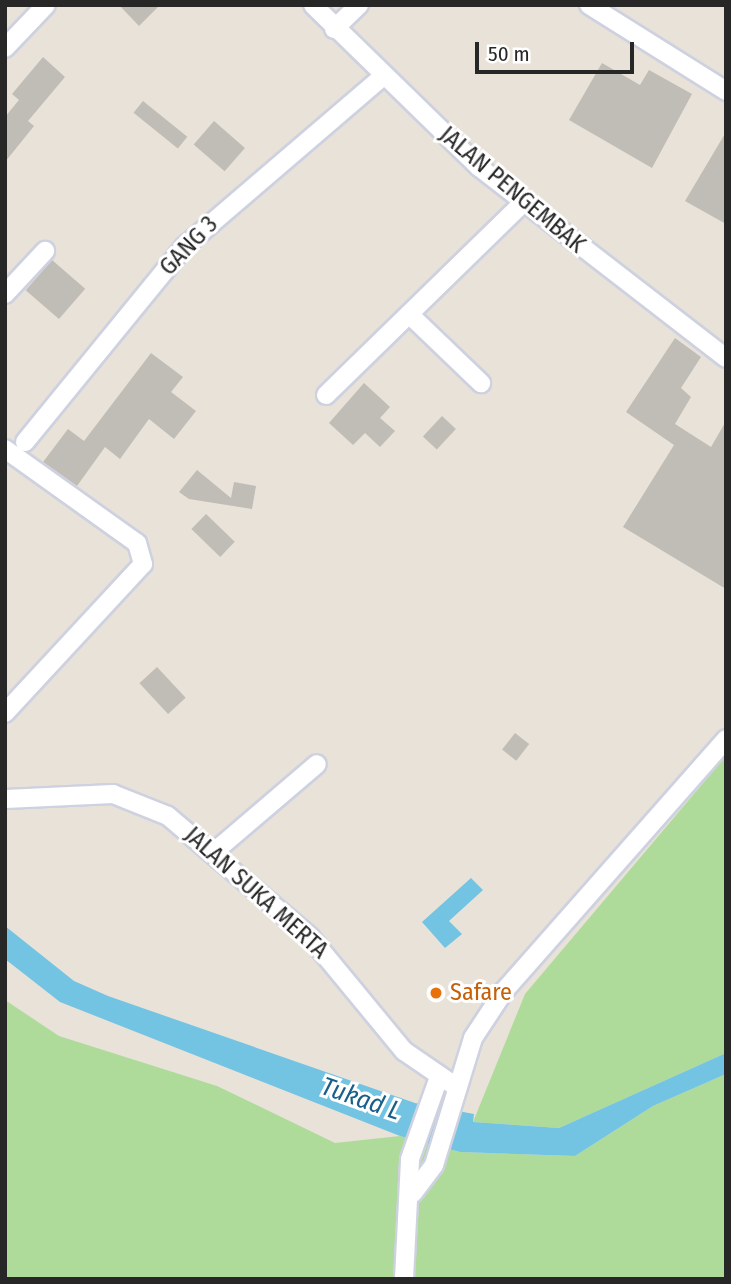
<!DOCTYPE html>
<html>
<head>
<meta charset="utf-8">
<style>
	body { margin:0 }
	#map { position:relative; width:731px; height:1284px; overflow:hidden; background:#e8e2d9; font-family:"Fira Sans Condensed",sans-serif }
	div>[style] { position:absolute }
	.green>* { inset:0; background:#aedb99 }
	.water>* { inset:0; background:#73c3e3 }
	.building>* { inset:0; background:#c0bcb6; transform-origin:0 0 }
	.roads { filter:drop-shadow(2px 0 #ced1df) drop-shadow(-2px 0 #ced1df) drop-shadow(0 2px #ced1df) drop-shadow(0 -2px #ced1df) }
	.street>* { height:18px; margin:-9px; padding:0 9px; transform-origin:9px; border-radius:9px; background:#fff }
	.dots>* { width:19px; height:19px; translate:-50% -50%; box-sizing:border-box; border:4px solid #fff; border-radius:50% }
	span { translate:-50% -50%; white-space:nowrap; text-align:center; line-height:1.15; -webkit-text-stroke:6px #fff; paint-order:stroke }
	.street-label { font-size:24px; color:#272727 }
	.food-label { font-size:24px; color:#c56008 }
	.left { translate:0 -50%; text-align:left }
	.water-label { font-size:26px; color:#186089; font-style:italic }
	.frame { position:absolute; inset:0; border:7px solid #272727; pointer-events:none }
	.scale { position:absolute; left:475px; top:42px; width:159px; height:32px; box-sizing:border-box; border:4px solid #272727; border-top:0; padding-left:9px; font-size:21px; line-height:24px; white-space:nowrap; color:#272727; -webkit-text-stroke:5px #fff; paint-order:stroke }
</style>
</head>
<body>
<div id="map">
	<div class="green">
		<div style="clip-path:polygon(726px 756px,726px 1053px,559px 1128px,473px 1122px,525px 994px)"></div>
		<div style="clip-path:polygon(5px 1000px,59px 1036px,217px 1086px,335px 1143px,400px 1136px,460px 1152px,575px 1156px,653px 1106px,726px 1074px,726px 1279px,5px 1279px)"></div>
	</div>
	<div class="water">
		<div style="clip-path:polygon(471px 878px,483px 890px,449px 921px,462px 934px,445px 948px,422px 922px)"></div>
		<div style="clip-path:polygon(5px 926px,74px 981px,108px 996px,415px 1103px,474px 1114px,473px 1122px,559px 1128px,726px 1053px,726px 1074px,653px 1106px,575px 1156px,460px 1152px,400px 1136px,60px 1002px,5px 959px)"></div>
	</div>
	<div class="building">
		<div style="clip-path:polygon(119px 5px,160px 5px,139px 26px)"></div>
		<div style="clip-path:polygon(43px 57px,65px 77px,28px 121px,34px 126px,5px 162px,5px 117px,19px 100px,12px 94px)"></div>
		<div style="clip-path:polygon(602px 63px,640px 85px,649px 70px,692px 94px,652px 168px,569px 120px)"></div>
		<div style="left:143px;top:101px;width:57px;height:15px;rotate:39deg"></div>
		<div style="left:214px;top:121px;width:41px;height:31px;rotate:41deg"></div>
		<div style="clip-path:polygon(726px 132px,726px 224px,685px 201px)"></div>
		<div style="left:52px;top:260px;width:44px;height:40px;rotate:41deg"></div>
		<div style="clip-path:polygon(675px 338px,701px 357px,681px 388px,691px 397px,675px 424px,711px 447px,726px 421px,726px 589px,623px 527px,674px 445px,626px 412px)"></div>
		<div style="clip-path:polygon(151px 353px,183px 377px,171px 392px,196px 411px,174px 439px,149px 419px,120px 459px,105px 447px,77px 486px,43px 462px,68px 429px,84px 441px)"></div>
		<div style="clip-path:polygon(364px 383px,390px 407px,380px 418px,395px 431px,380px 447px,365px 433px,353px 445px,329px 423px)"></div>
		<div style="left:442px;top:416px;width:19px;height:28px;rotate:43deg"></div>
		<div style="clip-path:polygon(197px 470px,231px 498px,234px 482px,256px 486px,252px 509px,189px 499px,179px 492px)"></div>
		<div style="left:206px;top:514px;width:40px;height:21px;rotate:44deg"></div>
		<div style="left:157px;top:667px;width:42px;height:24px;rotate:47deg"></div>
		<div style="left:515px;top:733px;width:18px;height:21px;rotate:38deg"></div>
	</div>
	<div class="roads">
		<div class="street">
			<div style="left:313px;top:5px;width:232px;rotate:44.3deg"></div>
			<div style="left:479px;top:167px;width:312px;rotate:37.7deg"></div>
			<div style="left:589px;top:5px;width:162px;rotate:32.1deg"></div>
			<div style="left:334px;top:29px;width:35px;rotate:-44deg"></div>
			<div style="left:5px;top:48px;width:59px;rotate:-46.4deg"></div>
			<div style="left:5px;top:294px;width:59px;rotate:-47.1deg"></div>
			<div style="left:409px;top:314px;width:100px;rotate:43.8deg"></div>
			<div style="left:326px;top:395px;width:275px;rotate:-44.3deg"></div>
			<div style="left:25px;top:442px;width:253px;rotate:-50.8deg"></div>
			<div style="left:185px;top:246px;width:258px;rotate:-40.6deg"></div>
			<div style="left:5px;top:449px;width:162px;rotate:35.5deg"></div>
			<div style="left:137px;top:543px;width:22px;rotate:74deg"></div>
			<div style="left:143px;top:564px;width:203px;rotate:132.8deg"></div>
			<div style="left:5px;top:799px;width:108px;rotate:-2.7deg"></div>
			<div style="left:113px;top:794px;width:59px;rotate:21.8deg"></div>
			<div style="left:168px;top:816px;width:187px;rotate:40.4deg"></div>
			<div style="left:310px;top:937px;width:148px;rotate:50.5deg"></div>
			<div style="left:404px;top:1051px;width:65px;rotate:34.4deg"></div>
			<div style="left:214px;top:852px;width:135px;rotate:-40.5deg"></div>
			<div style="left:413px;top:1193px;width:35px;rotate:-53deg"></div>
			<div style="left:434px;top:1165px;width:133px;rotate:-72.9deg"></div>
			<div style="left:473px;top:1038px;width:56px;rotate:-56.6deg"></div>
			<div style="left:504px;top:991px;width:336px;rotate:-48.6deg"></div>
			<div style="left:404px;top:1279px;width:120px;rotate:-87.1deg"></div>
			<div style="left:410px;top:1159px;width:84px;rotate:-70.5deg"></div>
		</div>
	</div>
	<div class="dots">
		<div style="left:436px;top:993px;background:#e8710a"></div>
	</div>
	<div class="street-label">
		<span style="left:512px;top:190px;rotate:40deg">JALAN PENGEMBAK</span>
		<span style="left:189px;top:246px;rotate:-46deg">GANG 3</span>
		<span style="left:256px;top:893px;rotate:42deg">JALAN SUKA MERTA</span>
	</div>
	<div class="food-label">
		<span class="left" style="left:450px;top:993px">Safare</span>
	</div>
	<div class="water-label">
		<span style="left:361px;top:1099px;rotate:19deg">Tukad L</span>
	</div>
	<div class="frame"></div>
	<div class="scale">50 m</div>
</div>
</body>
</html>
